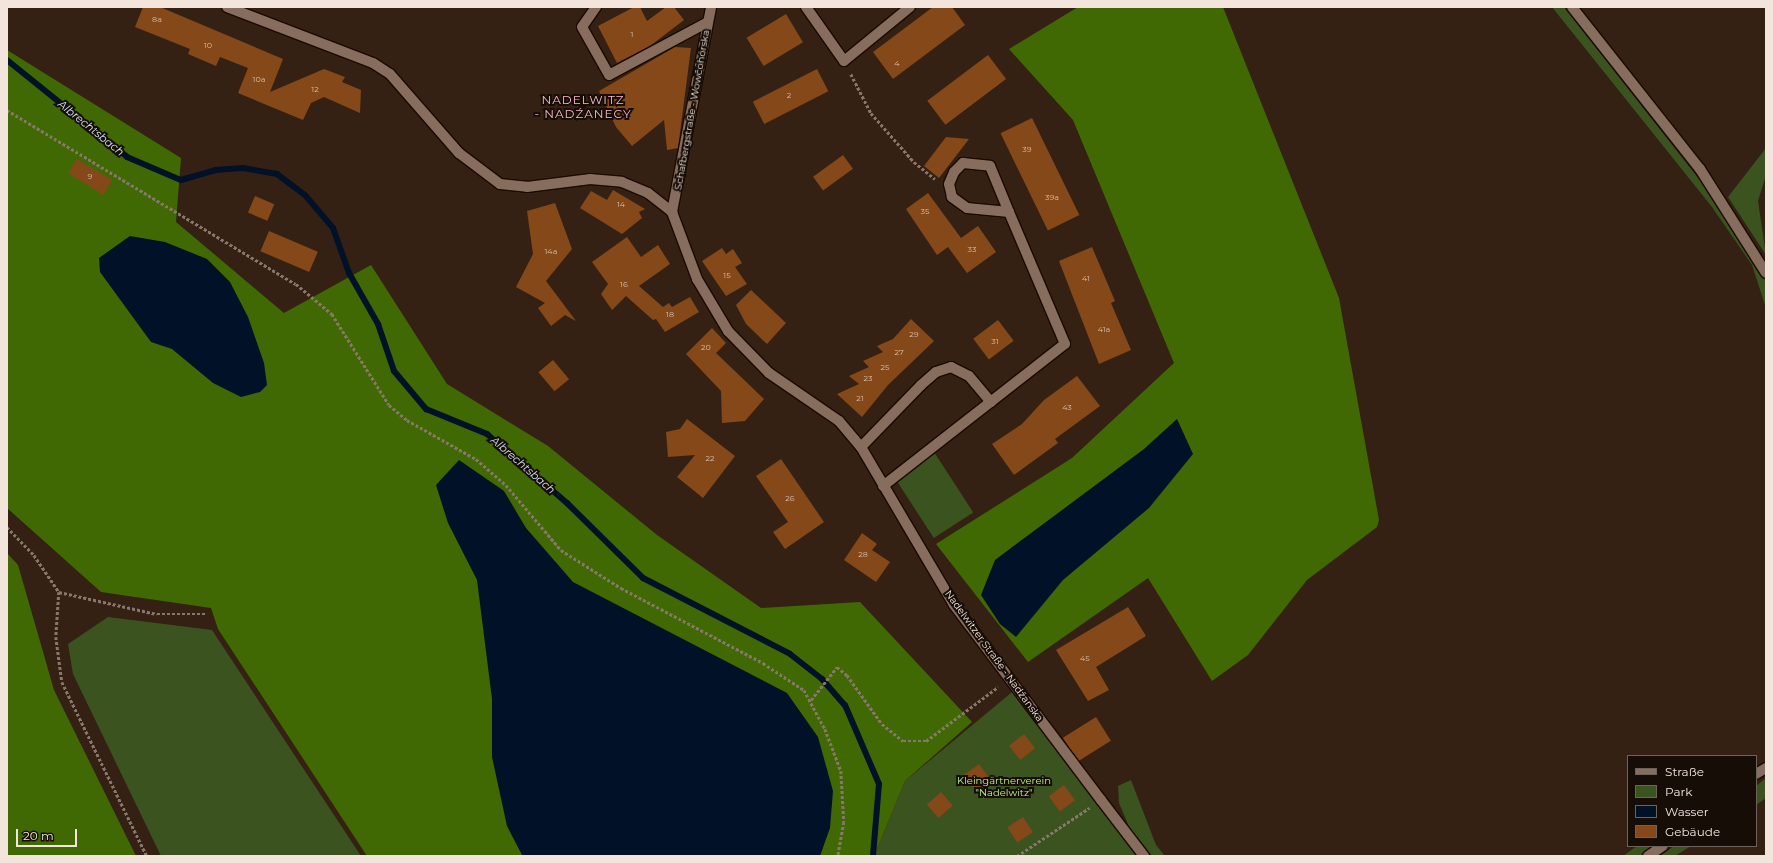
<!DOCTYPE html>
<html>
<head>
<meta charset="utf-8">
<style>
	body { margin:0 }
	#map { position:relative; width:1773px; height:863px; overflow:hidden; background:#352113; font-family:Montserrat,sans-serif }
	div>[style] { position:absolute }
	.green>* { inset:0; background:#3a531f; transform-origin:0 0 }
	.forest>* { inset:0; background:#416903 }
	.water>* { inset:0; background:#011228 }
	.stream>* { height:6px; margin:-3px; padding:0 3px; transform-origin:3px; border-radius:3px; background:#011228 }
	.building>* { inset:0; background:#854818; transform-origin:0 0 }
	.path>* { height:2.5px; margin-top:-1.25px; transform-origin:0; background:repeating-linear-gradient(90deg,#88776b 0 3px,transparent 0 5px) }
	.roads { filter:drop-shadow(1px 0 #1c0901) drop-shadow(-1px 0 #1c0901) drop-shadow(0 1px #1c0901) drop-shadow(0 -1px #1c0901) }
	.service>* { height:10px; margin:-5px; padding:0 5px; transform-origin:5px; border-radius:5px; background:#866d5d }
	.minor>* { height:10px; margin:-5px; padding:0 5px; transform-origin:5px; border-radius:5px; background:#866d5d }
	span { translate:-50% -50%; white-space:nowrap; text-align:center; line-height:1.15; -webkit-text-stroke:4px #160d07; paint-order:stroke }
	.number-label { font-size:8px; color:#d8beab }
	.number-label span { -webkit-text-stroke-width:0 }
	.street-label { font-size:10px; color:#f3e5dc }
	.park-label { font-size:10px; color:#bcf683 }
	.water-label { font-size:11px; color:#d4e4f7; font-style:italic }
	.quarter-label { font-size:12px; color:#fab8cb; letter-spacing:1px }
	.frame { position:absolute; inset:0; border:8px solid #f3e5dc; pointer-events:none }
	.legend { position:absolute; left:1627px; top:755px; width:130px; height:92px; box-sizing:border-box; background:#160d07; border:1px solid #6e635c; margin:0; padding:5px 7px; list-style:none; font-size:12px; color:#f3e5dc }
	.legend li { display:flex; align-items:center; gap:8px; height:20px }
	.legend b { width:20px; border:1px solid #6e635c }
	.scale { position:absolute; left:16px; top:829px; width:61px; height:18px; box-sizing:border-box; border:2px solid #f3e5dc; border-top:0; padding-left:5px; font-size:12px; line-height:14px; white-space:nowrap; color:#f3e5dc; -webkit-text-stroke:3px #160d07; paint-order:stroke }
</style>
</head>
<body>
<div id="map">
	<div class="green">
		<div style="clip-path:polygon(1552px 7px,1564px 7px,1713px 197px,1766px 276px,1766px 308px,1752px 265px,1712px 207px)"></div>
		<div style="clip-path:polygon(1766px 148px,1766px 175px,1758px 201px,1766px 255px,1728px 197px)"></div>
		<div style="left:934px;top:452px;width:72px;height:47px;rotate:57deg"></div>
		<div style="clip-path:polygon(108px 617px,212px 630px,361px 856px,161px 856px,73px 674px,68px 644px)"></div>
		<div style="clip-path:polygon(1017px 688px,1144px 856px,874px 856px,905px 781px)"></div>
		<div style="clip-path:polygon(1766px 778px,1766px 798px,1756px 805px,1756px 786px)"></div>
		<div style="clip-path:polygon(1131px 780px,1156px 845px,1165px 856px,1152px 856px,1130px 829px,1119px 803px,1118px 786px)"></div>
		<div style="clip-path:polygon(1637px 846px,1655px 846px,1641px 856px,1623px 856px)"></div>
		<div style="clip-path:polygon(1674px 846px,1691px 846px,1675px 856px,1660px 856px)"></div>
	</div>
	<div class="forest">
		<div style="clip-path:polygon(1078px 7px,1223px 7px,1339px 298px,1379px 520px,1377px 527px,1307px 580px,1248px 655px,1212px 681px,1148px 578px,1028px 662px,936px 544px,1072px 458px,1174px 363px,1073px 120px,1009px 49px)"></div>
		<div style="clip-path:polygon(7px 50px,181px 158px,176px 222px,284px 313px,371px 265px,447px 384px,548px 446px,657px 535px,761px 608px,860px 602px,972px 722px,905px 781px,874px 856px,367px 856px,218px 629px,211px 608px,101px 592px,7px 508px)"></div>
		<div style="clip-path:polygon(7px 553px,18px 565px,54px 690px,136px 856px,7px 856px)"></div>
	</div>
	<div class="water">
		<div style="clip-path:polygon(130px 236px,165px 242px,207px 259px,230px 282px,248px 317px,264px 363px,267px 385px,260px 392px,241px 397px,213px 383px,172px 349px,151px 342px,100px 272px,99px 258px)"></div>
		<div style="clip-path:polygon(1177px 419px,1193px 454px,1149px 508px,1063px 580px,1016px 637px,1000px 624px,981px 595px,995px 560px,1144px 449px)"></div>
		<div style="clip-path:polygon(459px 460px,504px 491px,526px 528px,573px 582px,787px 693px,818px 737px,833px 791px,830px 828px,820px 856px,522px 855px,507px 826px,492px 757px,492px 699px,477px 580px,448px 523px,436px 485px)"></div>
	</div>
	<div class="stream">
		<div style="left:7px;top:60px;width:154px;rotate:38.9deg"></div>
		<div style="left:127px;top:157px;width:59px;rotate:23.1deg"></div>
		<div style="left:181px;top:180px;width:35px;rotate:-16deg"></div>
		<div style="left:215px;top:170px;width:28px;rotate:-4deg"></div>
		<div style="left:243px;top:168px;width:35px;rotate:10deg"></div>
		<div style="left:277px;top:174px;width:35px;rotate:37deg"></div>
		<div style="left:305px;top:195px;width:43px;rotate:49.7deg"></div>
		<div style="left:333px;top:228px;width:48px;rotate:70.4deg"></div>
		<div style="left:349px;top:273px;width:59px;rotate:60.4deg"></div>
		<div style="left:378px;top:324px;width:50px;rotate:71.2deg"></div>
		<div style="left:394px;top:371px;width:50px;rotate:49.9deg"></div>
		<div style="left:426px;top:409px;width:66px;rotate:22.3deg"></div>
		<div style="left:487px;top:434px;width:106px;rotate:40.8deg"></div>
		<div style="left:567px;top:503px;width:107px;rotate:44.6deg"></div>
		<div style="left:643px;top:578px;width:165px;rotate:27.3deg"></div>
		<div style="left:790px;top:654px;width:41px;rotate:38deg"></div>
		<div style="left:822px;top:679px;width:35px;rotate:49deg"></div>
		<div style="left:845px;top:705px;width:86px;rotate:66.7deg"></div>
		<div style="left:879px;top:784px;width:72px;rotate:94.8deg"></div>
	</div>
	<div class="building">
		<div style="clip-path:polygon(143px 7px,160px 7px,283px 59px,270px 92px,324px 69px,345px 77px,342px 82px,361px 90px,360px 113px,324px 97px,311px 103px,303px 120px,238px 93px,248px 68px,220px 57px,216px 66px,188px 54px,190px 49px,135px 27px)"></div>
		<div style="clip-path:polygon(634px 7px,640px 7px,647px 21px,666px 7px,674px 7px,684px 20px,650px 46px,617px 63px,598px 26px)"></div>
		<div style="clip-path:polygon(933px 7px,952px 7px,965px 25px,893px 79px,873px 52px)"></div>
		<div style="left:786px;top:14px;width:33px;height:46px;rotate:59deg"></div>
		<div style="clip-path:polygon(675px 47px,691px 48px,678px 148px,667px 150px,664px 120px,632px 146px,616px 127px,599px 91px)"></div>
		<div style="left:988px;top:55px;width:30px;height:76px;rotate:53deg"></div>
		<div style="left:817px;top:69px;width:25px;height:72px;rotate:63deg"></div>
		<div style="left:1032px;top:118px;width:108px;height:35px;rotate:64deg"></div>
		<div style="clip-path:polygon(946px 137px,969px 139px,939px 178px,924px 166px)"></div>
		<div style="left:843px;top:155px;width:17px;height:37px;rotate:54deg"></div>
		<div style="left:77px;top:159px;width:41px;height:17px;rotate:31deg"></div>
		<div style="clip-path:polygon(613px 190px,645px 209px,639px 212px,642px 218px,622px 234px,580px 208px,591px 191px,607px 200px)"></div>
		<div style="clip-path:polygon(928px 193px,961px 238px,978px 226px,996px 252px,967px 273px,948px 247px,937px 255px,906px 209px)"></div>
		<div style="left:255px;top:196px;width:21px;height:18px;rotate:23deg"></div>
		<div style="clip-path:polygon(555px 203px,572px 249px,546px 281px,576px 321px,565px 315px,551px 326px,538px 308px,545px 303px,516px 287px,533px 254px,527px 211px)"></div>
		<div style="left:269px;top:231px;width:53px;height:22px;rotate:23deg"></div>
		<div style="clip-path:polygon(627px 237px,641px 257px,658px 245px,670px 264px,639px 286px,663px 307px,669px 303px,672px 307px,690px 297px,699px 312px,665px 332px,656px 319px,653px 320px,626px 296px,612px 310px,601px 294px,608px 284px,592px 262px)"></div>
		<div style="clip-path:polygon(1092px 247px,1115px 301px,1111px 303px,1131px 350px,1099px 364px,1059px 261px)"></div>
		<div style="clip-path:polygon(722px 248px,726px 254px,733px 249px,742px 263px,735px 267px,747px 284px,726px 296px,702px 261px)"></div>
		<div style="clip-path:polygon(751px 290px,786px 323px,767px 344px,746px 324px,736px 305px)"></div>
		<div style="clip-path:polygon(911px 319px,934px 341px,888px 385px,862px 417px,837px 394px,859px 384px,849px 376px,869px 367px,863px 361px,883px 352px,877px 346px,893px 339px)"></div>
		<div style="left:998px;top:320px;width:26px;height:31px;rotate:53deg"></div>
		<div style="clip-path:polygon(712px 328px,726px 343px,716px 353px,764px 399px,745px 421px,722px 423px,721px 391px,686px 354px)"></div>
		<div style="left:553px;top:360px;width:25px;height:19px;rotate:50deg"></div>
		<div style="clip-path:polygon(1077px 376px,1100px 406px,1055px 439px,1058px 443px,1014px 475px,992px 444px,1022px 424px,1044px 400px)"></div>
		<div style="clip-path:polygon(687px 419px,735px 456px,703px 498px,677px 477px,695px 455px,668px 457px,666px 432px,680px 429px)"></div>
		<div style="clip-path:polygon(781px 459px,824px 522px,785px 549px,773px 532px,788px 522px,756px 476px)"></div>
		<div style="clip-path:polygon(862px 533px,877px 544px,872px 550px,890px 562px,876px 582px,844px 560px)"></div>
		<div style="clip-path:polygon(1128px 607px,1146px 636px,1096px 667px,1109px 690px,1088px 701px,1056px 650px)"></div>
		<div style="left:1096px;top:717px;width:28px;height:39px;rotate:58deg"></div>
		<div style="left:1024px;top:734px;width:18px;height:19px;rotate:52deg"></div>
		<div style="left:979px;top:764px;width:19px;height:19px;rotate:54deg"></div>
		<div style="left:1064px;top:785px;width:19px;height:19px;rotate:54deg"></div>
		<div style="left:941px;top:792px;width:18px;height:19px;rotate:49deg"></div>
		<div style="left:1023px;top:817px;width:18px;height:19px;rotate:56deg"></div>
	</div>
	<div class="path">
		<div style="left:851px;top:74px;width:44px;rotate:62.9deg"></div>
		<div style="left:871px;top:113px;width:65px;rotate:48.7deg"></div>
		<div style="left:914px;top:162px;width:27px;rotate:39deg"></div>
		<div style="left:7px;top:110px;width:337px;rotate:31.1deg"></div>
		<div style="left:296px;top:284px;width:47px;rotate:39.8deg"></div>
		<div style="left:332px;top:314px;width:107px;rotate:57.9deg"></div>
		<div style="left:389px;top:405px;width:23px;rotate:40deg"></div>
		<div style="left:407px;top:420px;width:79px;rotate:29.5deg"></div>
		<div style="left:476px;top:459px;width:40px;rotate:41deg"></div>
		<div style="left:506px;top:485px;width:85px;rotate:49.8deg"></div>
		<div style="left:561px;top:550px;width:71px;rotate:32.3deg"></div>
		<div style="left:621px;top:588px;width:161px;rotate:27.8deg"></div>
		<div style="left:763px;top:663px;width:49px;rotate:33.4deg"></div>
		<div style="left:804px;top:690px;width:44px;rotate:61.7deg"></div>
		<div style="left:825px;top:729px;width:45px;rotate:69.1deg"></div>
		<div style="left:841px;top:771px;width:51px;rotate:86.6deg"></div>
		<div style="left:844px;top:822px;width:35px;rotate:100deg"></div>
		<div style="left:7px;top:527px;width:39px;rotate:46deg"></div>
		<div style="left:34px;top:555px;width:45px;rotate:56deg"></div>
		<div style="left:59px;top:592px;width:100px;rotate:12.7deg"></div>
		<div style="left:157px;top:614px;width:50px"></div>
		<div style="left:59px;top:592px;width:45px;rotate:93.8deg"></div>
		<div style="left:56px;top:637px;width:45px;rotate:82.4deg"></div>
		<div style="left:62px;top:682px;width:194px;rotate:64deg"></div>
		<div style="left:811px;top:700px;width:42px;rotate:-51.8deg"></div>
		<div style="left:837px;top:667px;width:13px;rotate:39deg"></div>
		<div style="left:847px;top:675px;width:60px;rotate:54.5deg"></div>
		<div style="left:882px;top:724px;width:27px;rotate:39deg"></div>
		<div style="left:903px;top:741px;width:23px"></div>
		<div style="left:926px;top:741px;width:90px;rotate:-36.9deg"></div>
		<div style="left:1017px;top:856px;width:87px;rotate:-33.7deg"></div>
	</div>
	<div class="roads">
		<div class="service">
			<div style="left:596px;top:7px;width:24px;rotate:125deg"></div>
			<div style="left:582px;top:27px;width:55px;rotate:60.6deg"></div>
			<div style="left:609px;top:75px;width:112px;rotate:-28.2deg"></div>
			<div style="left:806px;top:7px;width:66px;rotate:54.9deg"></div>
			<div style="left:844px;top:61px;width:85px;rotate:-39.3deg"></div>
			<div style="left:1572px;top:7px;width:206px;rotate:51.7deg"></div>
			<div style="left:1700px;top:169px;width:123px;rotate:57.6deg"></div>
			<div style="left:1756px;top:774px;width:12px;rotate:-31deg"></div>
			<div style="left:1101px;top:800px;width:71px;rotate:52.5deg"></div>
			<div style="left:1648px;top:856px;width:18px;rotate:-34deg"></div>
		</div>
		<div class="minor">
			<div style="left:227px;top:7px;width:156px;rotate:21deg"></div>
			<div style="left:373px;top:63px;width:20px;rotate:33deg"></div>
			<div style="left:390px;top:74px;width:105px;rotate:48.9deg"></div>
			<div style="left:459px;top:153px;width:51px;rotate:37.1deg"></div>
			<div style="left:500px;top:184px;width:27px;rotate:6deg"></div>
			<div style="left:527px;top:187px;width:64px;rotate:-7.2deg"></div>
			<div style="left:590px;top:179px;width:32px;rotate:5deg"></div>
			<div style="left:622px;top:182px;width:28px;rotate:23deg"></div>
			<div style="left:648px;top:193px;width:31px;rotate:38deg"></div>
			<div style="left:672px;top:212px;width:72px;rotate:69.5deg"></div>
			<div style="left:697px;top:279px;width:61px;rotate:59.2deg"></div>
			<div style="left:728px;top:331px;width:59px;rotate:45.7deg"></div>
			<div style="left:769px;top:373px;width:85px;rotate:34.4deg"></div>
			<div style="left:839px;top:421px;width:34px;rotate:50deg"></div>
			<div style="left:861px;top:447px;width:183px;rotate:59.5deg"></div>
			<div style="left:954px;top:605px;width:244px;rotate:53deg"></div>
			<div style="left:672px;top:212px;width:209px;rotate:-79.2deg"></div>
			<div style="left:861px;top:447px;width:86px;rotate:-45.9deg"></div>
			<div style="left:921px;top:385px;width:20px;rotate:-41deg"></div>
			<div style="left:936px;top:372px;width:16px;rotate:-18deg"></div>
			<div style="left:951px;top:367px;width:20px;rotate:27deg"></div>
			<div style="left:969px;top:376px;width:34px;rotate:50deg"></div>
			<div style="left:883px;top:486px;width:231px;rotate:-38deg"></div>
			<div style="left:1065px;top:344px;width:143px;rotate:-113deg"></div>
			<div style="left:1009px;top:212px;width:42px;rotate:-174.6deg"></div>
			<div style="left:967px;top:208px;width:19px;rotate:-144deg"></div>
			<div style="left:952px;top:197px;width:13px;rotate:-103deg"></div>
			<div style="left:949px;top:184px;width:13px;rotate:-67deg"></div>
			<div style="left:954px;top:172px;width:13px;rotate:-45deg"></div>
			<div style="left:963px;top:163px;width:27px;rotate:6deg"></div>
			<div style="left:990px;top:166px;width:50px;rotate:67.6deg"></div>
		</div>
	</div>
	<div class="number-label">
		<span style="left:157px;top:20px">8a</span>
		<span style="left:632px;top:35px">1</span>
		<span style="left:208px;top:46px">10</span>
		<span style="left:897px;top:64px">4</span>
		<span style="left:259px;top:80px">10a</span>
		<span style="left:315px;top:90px">12</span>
		<span style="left:789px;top:96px">2</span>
		<span style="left:1027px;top:150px">39</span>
		<span style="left:90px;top:177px">9</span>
		<span style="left:1052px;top:198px">39a</span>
		<span style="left:621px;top:205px">14</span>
		<span style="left:925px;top:212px">35</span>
		<span style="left:972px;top:250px">33</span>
		<span style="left:551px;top:252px">14a</span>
		<span style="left:727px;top:276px">15</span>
		<span style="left:1086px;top:279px">41</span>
		<span style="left:624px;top:285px">16</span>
		<span style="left:670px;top:315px">18</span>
		<span style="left:1104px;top:330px">41a</span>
		<span style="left:914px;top:335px">29</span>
		<span style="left:995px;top:342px">31</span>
		<span style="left:706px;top:348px">20</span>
		<span style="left:899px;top:353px">27</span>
		<span style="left:885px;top:368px">25</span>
		<span style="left:868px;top:379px">23</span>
		<span style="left:860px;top:399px">21</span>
		<span style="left:1067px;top:408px">43</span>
		<span style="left:710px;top:459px">22</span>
		<span style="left:790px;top:499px">26</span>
		<span style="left:863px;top:555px">28</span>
		<span style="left:1085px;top:659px">45</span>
	</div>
	<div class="street-label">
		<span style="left:692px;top:110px;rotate:-80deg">Schafbergstraße - Wowčohórska</span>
		<span style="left:994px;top:656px;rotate:54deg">Nadelwitzer Straße - Nadźanska</span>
	</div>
	<div class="park-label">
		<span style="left:1004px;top:786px">Kleingärtnerverein<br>"Nadelwitz"</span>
	</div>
	<div class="water-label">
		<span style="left:91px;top:128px;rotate:39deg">Albrechtsbach</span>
		<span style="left:523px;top:465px;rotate:41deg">Albrechtsbach</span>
	</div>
	<div class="quarter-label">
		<span style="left:583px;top:107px">NADELWITZ<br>- NADŹANECY</span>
	</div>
	<div class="frame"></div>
	<ul class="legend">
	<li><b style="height:5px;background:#866d5d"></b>Straße</li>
	<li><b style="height:11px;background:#3a531f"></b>Park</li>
	<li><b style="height:11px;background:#011228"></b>Wasser</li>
	<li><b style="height:11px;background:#854818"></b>Gebäude</li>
	</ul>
	<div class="scale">20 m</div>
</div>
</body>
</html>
